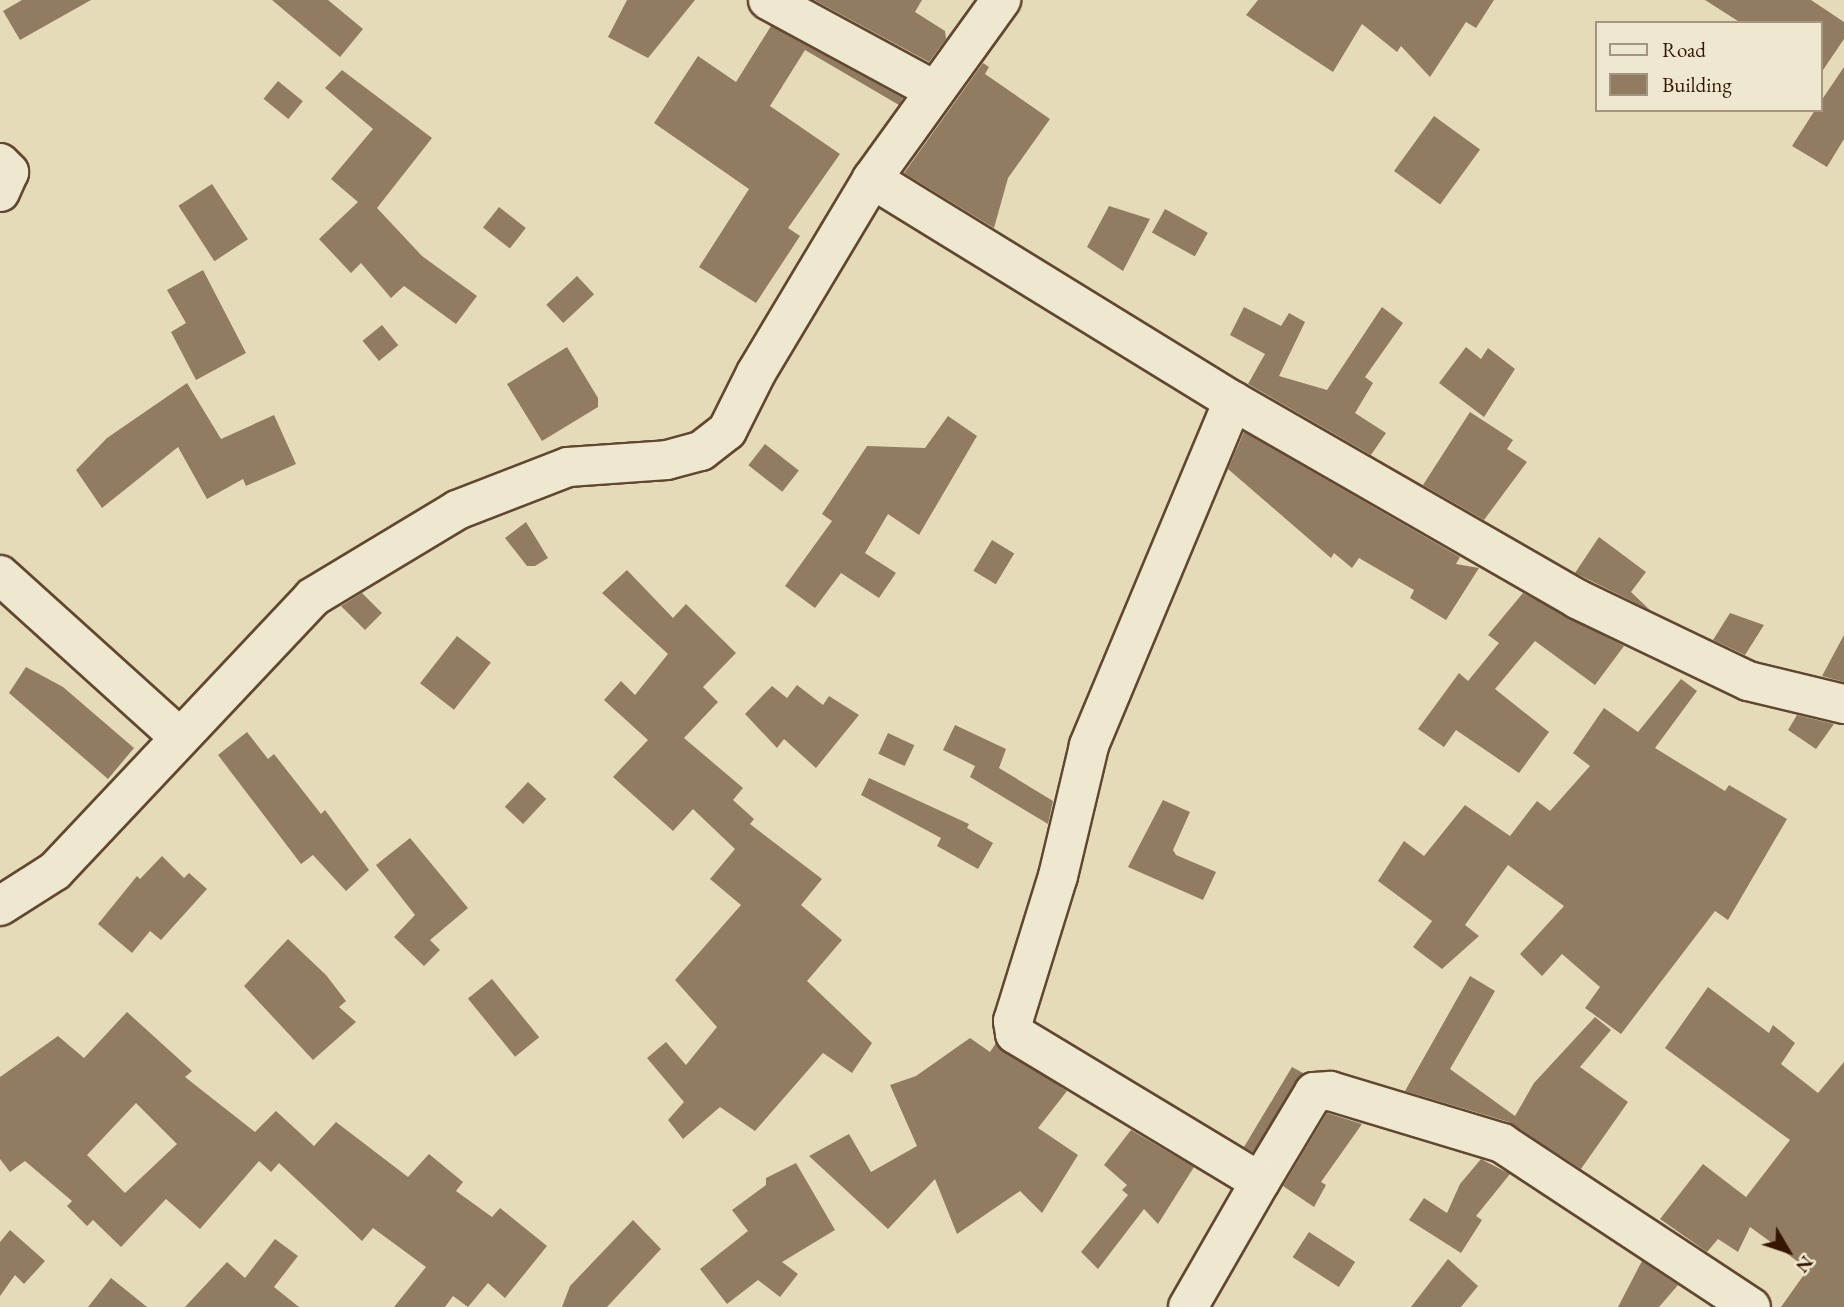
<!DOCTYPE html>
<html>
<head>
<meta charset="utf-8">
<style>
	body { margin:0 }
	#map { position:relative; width:1844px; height:1307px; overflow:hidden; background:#e6dbb8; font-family:"EB Garamond",serif }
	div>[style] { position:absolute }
	.building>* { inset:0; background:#927c61; transform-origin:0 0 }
	.roads { filter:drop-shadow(2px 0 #624730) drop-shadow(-2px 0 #624730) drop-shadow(0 2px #624730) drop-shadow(0 -2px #624730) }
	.minor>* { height:38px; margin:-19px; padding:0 19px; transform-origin:19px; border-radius:19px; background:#efe8d1 }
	span { translate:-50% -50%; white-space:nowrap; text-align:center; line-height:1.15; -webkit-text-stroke:5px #efe8d1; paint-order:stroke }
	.legend { position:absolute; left:1595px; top:21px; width:228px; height:91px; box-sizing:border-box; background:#efe8d1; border:2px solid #a5947f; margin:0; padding:9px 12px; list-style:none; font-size:21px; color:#361603 }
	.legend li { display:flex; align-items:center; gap:14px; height:35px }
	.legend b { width:35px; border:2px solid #a5947f }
	.north { position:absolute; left:1753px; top:1216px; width:70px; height:70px; -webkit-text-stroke:5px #efe8d1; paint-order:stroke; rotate:129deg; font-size:19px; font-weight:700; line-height:28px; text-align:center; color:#361603 }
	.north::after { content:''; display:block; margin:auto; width:24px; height:32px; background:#361603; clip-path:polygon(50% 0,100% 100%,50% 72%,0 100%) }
</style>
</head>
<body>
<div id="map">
	<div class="building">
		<div style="clip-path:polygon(22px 0,91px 0,20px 40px,3px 11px)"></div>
		<div style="clip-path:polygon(272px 0,328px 0,363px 29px,340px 57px)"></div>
		<div style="clip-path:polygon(627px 0,695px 0,648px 58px,608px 37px)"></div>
		<div style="clip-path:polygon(814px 0,922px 0,915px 12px,945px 31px,946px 39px,929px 62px)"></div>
		<div style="clip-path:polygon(1258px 0,1494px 0,1476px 28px,1466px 22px,1430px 77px,1401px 46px,1397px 52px,1362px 24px,1333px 72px,1246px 15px)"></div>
		<div style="clip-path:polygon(1705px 0,1811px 0,1844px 22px,1844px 39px,1821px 73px,1821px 23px,1741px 23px)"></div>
		<div style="clip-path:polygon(771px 26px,903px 98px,899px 105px,805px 50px,770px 106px,840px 154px,788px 228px,800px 236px,756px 303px,699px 267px,749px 189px,654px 123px,698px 56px,736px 82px)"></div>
		<div style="clip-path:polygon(983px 63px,989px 67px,985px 74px,1050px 119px,1008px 178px,994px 228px,904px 173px)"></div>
		<div style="clip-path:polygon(1844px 67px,1844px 139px,1827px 167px,1792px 146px,1815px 110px,1821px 110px,1821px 101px)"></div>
		<div style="clip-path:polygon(342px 70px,432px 138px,377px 208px,422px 256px,477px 296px,456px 324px,404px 286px,391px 298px,361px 263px,351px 273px,319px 239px,358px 202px,331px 179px,373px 129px,325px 88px)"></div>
		<div style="left:278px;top:81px;width:32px;height:23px;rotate:39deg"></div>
		<div style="left:1434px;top:116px;width:57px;height:68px;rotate:36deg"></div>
		<div style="left:212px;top:184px;width:66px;height:40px;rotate:57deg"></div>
		<div style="clip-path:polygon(1109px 206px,1150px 219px,1123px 271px,1087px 247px)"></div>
		<div style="left:499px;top:207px;width:34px;height:26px;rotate:38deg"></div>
		<div style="left:1165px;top:209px;width:49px;height:27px;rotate:29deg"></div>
		<div style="clip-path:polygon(203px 270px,246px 353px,196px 380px,171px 332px,186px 323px,167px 290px)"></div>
		<div style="left:577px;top:276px;width:25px;height:42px;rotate:47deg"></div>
		<div style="clip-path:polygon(1244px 307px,1281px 326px,1289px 313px,1305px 322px,1279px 376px,1327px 390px,1382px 307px,1403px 323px,1365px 377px,1373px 383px,1355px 413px,1386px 433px,1371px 455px,1248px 384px,1265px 354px,1230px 335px)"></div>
		<div style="left:382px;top:325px;width:26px;height:25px;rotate:51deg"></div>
		<div style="clip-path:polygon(567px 347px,598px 398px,598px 407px,542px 441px,507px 384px)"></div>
		<div style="clip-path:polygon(1466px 347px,1481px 359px,1488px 348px,1515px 369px,1484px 417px,1439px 383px)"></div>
		<div style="clip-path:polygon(187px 383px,221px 439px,274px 415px,296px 464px,246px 486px,243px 479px,207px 499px,178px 447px,102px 508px,76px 470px,107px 438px)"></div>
		<div style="clip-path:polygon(1470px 412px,1513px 440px,1507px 449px,1527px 462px,1484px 520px,1423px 485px)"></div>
		<div style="clip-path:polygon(948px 416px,977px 436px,919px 535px,888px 514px,865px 553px,896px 573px,879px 598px,841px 573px,815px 608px,785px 586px,832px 521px,822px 514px,867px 446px,925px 448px)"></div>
		<div style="clip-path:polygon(1244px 432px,1460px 557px,1456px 564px,1479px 568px,1446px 620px,1410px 598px,1414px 590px,1359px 558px,1352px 568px,1334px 553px,1331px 558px,1228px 469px)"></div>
		<div style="left:765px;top:444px;width:43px;height:27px;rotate:38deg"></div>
		<div style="clip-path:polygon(526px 522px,548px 558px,535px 566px,527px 566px,505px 538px)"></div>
		<div style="clip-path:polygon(1599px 537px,1646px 572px,1631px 592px,1650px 610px,1575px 573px)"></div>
		<div style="left:992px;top:540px;width:26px;height:36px;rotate:31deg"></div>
		<div style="clip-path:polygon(627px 570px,673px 618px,686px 604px,736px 653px,703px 687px,718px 702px,684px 738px,743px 788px,733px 800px,754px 819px,750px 824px,822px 879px,801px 905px,842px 940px,807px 981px,872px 1043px,852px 1073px,823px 1053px,755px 1131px,720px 1107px,683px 1139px,668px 1120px,684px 1102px,647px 1058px,666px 1042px,686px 1065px,717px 1027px,675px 980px,741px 905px,710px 879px,735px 849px,693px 809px,673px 831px,613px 777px,648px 740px,604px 700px,621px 681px,635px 695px,668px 654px,602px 593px)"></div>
		<div style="clip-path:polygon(362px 593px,382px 613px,365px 630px,341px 606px)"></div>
		<div style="clip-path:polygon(1523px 593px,1624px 646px,1595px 685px,1535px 641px,1495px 689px,1549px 732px,1519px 773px,1456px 730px,1444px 747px,1418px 729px,1459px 673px,1468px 681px,1499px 643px,1488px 635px)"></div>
		<div style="clip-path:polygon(1730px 613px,1764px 625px,1745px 655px,1713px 640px)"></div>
		<div style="clip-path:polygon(1844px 635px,1844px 682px,1822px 676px)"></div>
		<div style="left:457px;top:636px;width:43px;height:60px;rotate:38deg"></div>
		<div style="clip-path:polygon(26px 667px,63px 687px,134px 748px,108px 779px,9px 693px)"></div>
		<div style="clip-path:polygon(1681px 679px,1697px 691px,1655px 748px,1725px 791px,1729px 785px,1787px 819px,1728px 920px,1715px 911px,1621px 1034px,1585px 1008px,1600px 987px,1562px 954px,1542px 976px,1520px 954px,1564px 906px,1508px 865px,1465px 925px,1479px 936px,1442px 969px,1413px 947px,1432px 921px,1378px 881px,1404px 841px,1424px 856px,1465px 805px,1510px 836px,1537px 801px,1550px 811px,1590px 766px,1573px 753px,1604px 708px,1638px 732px)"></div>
		<div style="clip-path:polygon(797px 685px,823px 705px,829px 696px,859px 715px,816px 768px,784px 739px,777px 748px,745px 714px,772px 686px,787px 698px)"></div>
		<div style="clip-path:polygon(1797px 715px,1834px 724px,1816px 749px,1788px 730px)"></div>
		<div style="clip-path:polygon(955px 725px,1006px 749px,999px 768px,1053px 801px,1048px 824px,970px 777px,975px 766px,943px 750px)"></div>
		<div style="clip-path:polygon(247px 732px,268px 759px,274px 754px,321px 814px,325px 810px,369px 870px,346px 891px,313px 855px,301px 864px,218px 755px)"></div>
		<div style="left:888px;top:733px;width:29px;height:23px;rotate:25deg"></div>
		<div style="clip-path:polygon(869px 778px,969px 824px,967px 828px,993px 843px,978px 869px,937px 846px,941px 838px,861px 795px)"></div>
		<div style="left:528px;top:782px;width:25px;height:34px;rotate:43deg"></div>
		<div style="clip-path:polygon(1163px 800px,1190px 812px,1173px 850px,1176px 855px,1216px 872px,1203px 900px,1128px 867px)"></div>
		<div style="clip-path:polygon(410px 838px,468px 908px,430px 940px,440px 950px,424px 966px,394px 937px,415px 915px,376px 865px)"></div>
		<div style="clip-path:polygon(162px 856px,184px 878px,189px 873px,207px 889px,161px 940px,150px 931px,132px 953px,98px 924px,137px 876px,140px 879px)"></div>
		<div style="clip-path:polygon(288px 939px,326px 975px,346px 1001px,339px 1007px,356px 1022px,313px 1060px,244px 986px)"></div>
		<div style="clip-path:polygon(1470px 976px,1495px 991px,1450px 1069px,1515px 1116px,1534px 1083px,1595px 1017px,1611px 1030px,1580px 1067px,1628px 1102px,1581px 1169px,1509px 1122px,1405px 1091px)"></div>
		<div style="left:492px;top:979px;width:75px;height:31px;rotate:51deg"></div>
		<div style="clip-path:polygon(1708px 987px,1769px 1033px,1773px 1025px,1795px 1043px,1781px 1064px,1818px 1093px,1844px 1062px,1844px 1307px,1781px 1307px,1808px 1269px,1750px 1227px,1738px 1252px,1718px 1239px,1707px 1252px,1660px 1219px,1703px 1164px,1746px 1197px,1790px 1140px,1665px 1048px)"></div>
		<div style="clip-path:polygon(evenodd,127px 1012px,192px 1071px,185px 1077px,255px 1132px,276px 1111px,314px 1146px,336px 1122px,408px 1177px,429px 1154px,463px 1182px,456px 1191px,492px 1217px,500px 1208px,547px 1246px,505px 1298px,488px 1283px,468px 1307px,453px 1296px,445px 1307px,394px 1307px,426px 1267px,373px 1228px,362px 1241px,279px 1163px,271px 1172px,259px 1161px,200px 1229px,166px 1199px,121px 1247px,93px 1220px,87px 1226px,67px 1206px,72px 1201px,25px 1161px,10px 1172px,0 1159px,0 1077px,58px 1036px,84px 1058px,127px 1012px,136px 1103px,177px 1144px,125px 1193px,87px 1155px,136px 1103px)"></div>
		<div style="clip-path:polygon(970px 1038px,990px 1052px,996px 1043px,1067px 1091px,1038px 1128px,1078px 1155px,1042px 1213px,1020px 1191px,957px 1234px,935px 1179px,888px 1229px,809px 1156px,849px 1134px,871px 1172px,917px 1146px,890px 1085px,916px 1076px)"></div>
		<div style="clip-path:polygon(1292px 1067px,1303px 1073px,1253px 1152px,1244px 1147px)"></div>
		<div style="clip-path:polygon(1327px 1113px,1362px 1124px,1321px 1182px,1326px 1185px,1314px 1207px,1283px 1186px)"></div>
		<div style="clip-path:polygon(1131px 1130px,1194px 1167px,1158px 1224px,1144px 1209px,1098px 1269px,1081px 1252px,1128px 1195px,1122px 1190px,1127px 1185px,1104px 1165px)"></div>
		<div style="clip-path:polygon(1481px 1159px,1510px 1174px,1476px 1216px,1482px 1220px,1461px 1253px,1409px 1220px,1424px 1198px,1447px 1213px,1460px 1184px)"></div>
		<div style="clip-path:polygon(796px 1163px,835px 1230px,782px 1262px,798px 1274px,780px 1297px,758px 1280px,727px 1304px,700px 1269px,748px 1231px,732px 1210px,766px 1185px,766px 1178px)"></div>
		<div style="clip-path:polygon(633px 1220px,661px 1249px,607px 1307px,562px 1307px,570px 1286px)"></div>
		<div style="clip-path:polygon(10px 1230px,45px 1261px,24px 1284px,15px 1275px,0 1296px,0 1242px)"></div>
		<div style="left:1309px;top:1232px;width:55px;height:30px;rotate:33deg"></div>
		<div style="clip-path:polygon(275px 1239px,298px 1256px,274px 1287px,299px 1307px,185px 1307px,227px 1262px,245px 1278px)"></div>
		<div style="clip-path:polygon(1448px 1259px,1478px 1286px,1461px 1307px,1411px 1307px)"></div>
		<div style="clip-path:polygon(1642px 1261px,1678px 1285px,1659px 1307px,1618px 1307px)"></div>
		<div style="clip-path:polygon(111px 1278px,147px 1307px,88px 1307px)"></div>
	</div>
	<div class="roads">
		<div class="minor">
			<div style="left:768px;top:0;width:189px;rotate:28.5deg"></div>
			<div style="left:0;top:163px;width:13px;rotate:45deg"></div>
			<div style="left:9px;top:172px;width:22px;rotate:114deg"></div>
			<div style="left:872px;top:179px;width:424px;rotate:31.6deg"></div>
			<div style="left:1233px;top:401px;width:397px;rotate:29.9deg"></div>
			<div style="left:1577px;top:599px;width:190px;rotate:25.6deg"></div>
			<div style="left:1748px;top:681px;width:99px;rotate:13.5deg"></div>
			<div style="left:1233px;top:401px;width:374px;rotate:112.7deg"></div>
			<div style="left:1089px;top:746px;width:134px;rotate:103.4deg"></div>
			<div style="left:1058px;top:876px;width:152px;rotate:107.2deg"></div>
			<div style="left:1013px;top:1021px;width:13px;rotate:81deg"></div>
			<div style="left:1015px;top:1034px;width:286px;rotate:31.1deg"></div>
			<div style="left:1260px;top:1182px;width:105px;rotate:-59deg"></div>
			<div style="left:1314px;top:1092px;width:16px;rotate:-4deg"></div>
			<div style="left:1330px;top:1091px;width:180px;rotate:16.8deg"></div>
			<div style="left:1502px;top:1143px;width:298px;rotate:33.4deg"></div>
			<div style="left:0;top:575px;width:241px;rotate:42.1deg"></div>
			<div style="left:0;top:906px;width:65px;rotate:-32.5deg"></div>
			<div style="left:55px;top:871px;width:376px;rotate:-46.7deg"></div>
			<div style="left:313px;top:597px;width:168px;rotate:-31.1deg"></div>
			<div style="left:457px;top:510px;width:119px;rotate:-21.2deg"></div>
			<div style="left:568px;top:467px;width:99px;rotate:-4deg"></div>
			<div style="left:667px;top:460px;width:35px;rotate:-15deg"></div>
			<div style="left:701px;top:451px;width:33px;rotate:-38deg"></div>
			<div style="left:727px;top:431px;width:65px;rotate:-63.4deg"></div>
			<div style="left:756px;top:373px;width:226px;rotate:-59.1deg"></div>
			<div style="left:872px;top:179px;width:221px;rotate:-54.2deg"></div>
			<div style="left:1188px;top:1307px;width:144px;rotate:-60.1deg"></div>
		</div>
	</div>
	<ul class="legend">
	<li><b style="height:9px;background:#efe8d1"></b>Road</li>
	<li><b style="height:19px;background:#927c61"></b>Building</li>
	</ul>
	<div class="north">N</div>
</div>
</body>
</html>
